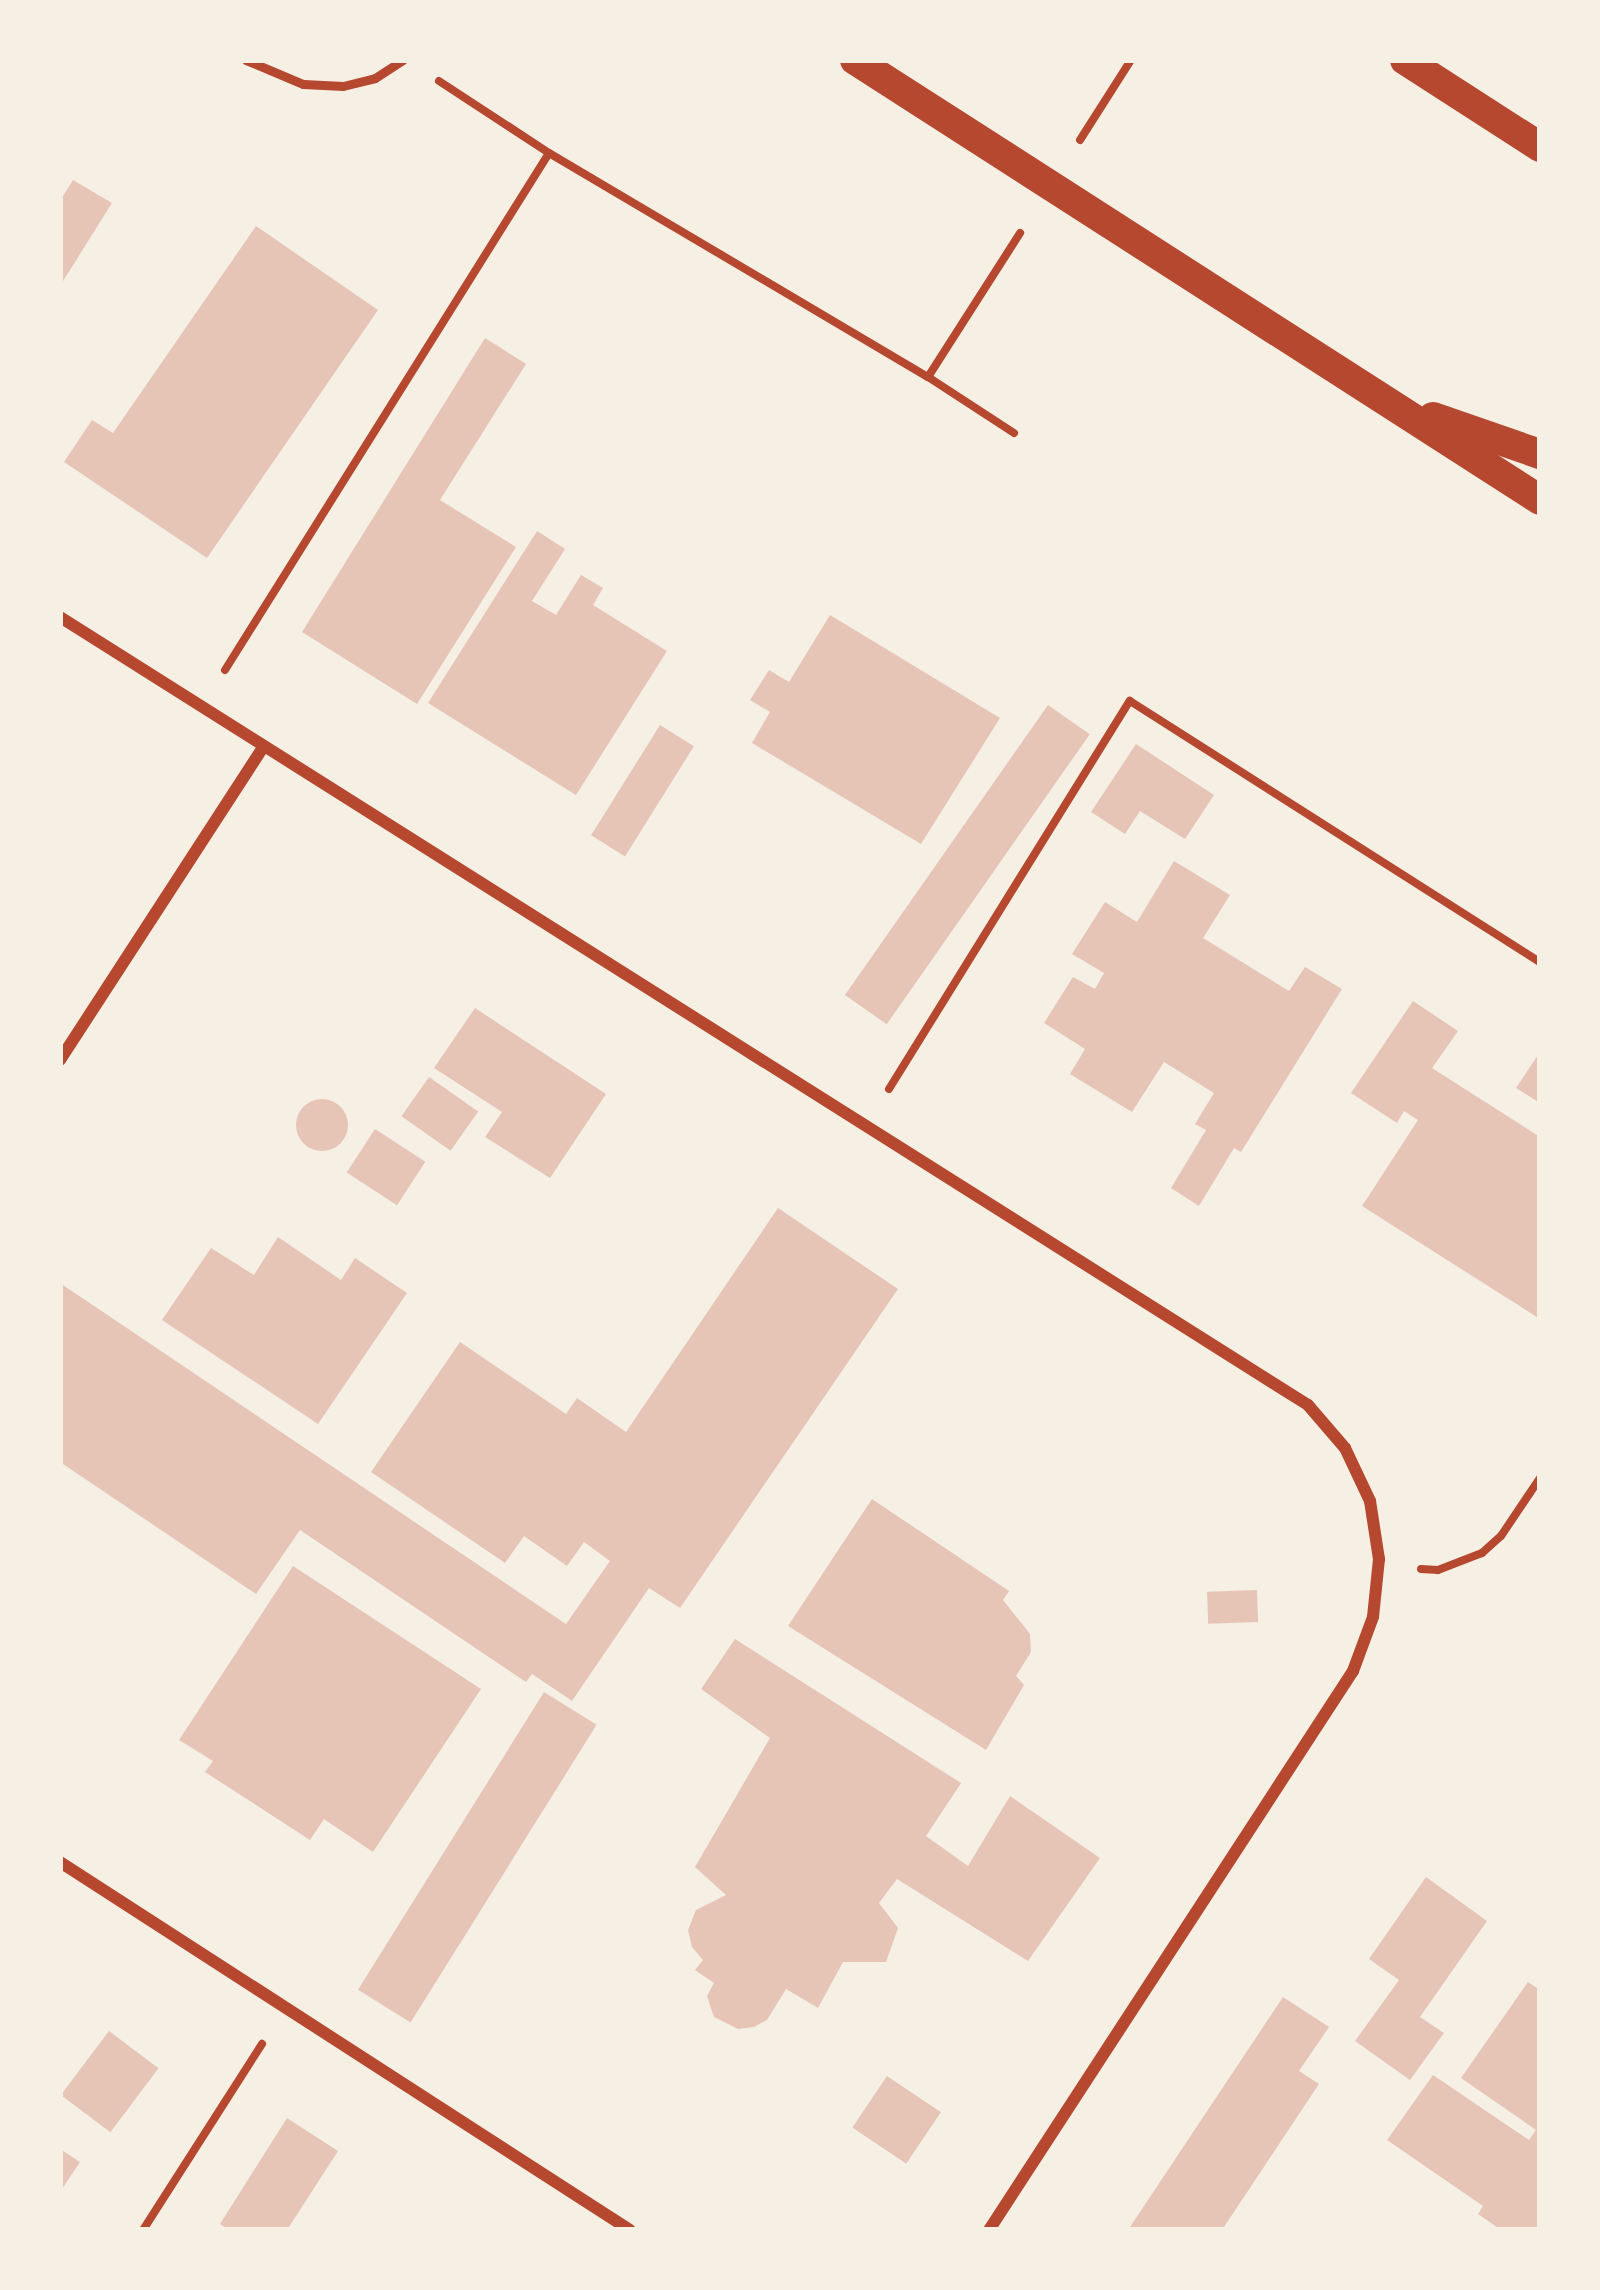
<!DOCTYPE html>
<html>
<head>
<meta charset="utf-8">
<style>
	body { margin:0 }
	#map { position:relative; width:1600px; height:2290px; overflow:hidden; background:#f6efe4; font-family:Signika,sans-serif }
	div>[style] { position:absolute }
	.building>* { inset:0; background:#e6c5b7; transform-origin:0 0 }
	.round { border-radius:50% }
	.path>* { height:8px; margin:-4px; padding:0 4px; transform-origin:4px; border-radius:4px; background:#b5482f }
	.service>* { height:9px; margin:-4.5px; padding:0 4.5px; transform-origin:4.5px; border-radius:4.5px; background:#b5482f }
	.minor>* { height:12px; margin:-6px; padding:0 6px; transform-origin:6px; border-radius:6px; background:#b5482f }
	.primary>* { height:30px; margin:-15px; padding:0 15px; transform-origin:15px; border-radius:15px; background:#b5482f }
	span { translate:-50% -50%; white-space:nowrap; text-align:center; line-height:1.15; -webkit-text-stroke:9px #f6efe4; paint-order:stroke }
	.frame { position:absolute; inset:0; border:63px solid #f6efe4; pointer-events:none }
</style>
</head>
<body>
<div id="map">
	<div class="building">
		<div style="clip-path:polygon(73px 180px,112px 203px,60px 286px,60px 201px)"></div>
		<div style="clip-path:polygon(256px 226px,378px 310px,207px 558px,64px 462px,92px 420px,113px 433px)"></div>
		<div style="clip-path:polygon(485px 338px,526px 364px,440px 500px,516px 547px,417px 704px,302px 632px)"></div>
		<div style="clip-path:polygon(537px 531px,565px 549px,532px 601px,556px 615px,581px 575px,603px 588px,593px 605px,667px 651px,576px 795px,428px 703px)"></div>
		<div style="clip-path:polygon(830px 615px,1000px 718px,921px 844px,752px 743px,770px 712px,750px 700px,769px 670px,789px 682px)"></div>
		<div style="left:1048px;top:705px;width:51px;height:354px;rotate:35deg"></div>
		<div style="left:660px;top:725px;width:40px;height:130px;rotate:32deg"></div>
		<div style="clip-path:polygon(1136px 744px,1214px 795px,1185px 839px,1140px 811px,1125px 834px,1091px 812px)"></div>
		<div style="clip-path:polygon(1174px 861px,1230px 895px,1203px 938px,1289px 991px,1305px 967px,1342px 989px,1241px 1152px,1234px 1148px,1199px 1206px,1171px 1188px,1206px 1130px,1195px 1124px,1214px 1093px,1164px 1062px,1132px 1112px,1070px 1074px,1085px 1049px,1044px 1023px,1073px 977px,1095px 989px,1104px 973px,1072px 954px,1105px 902px,1137px 922px)"></div>
		<div style="clip-path:polygon(1413px 1001px,1458px 1031px,1432px 1068px,1540px 1137px,1540px 1319px,1362px 1206px,1418px 1120px,1404px 1111px,1397px 1123px,1351px 1093px)"></div>
		<div style="clip-path:polygon(475px 1008px,606px 1094px,550px 1178px,485px 1137px,502px 1112px,434px 1068px)"></div>
		<div style="clip-path:polygon(1540px 1052px,1540px 1103px,1516px 1088px)"></div>
		<div style="left:429px;top:1077px;width:60px;height:48px;rotate:35deg"></div>
		<div class="round" style="left:296px;top:1099px;width:52px;height:52px"></div>
		<div style="left:375px;top:1129px;width:60px;height:52px;rotate:33deg"></div>
		<div style="clip-path:polygon(778px 1208px,898px 1289px,680px 1608px,649px 1588px,572px 1701px,532px 1674px,526px 1682px,300px 1530px,256px 1594px,60px 1462px,60px 1283px,566px 1624px,610px 1561px,584px 1542px,567px 1566px,524px 1536px,505px 1563px,371px 1472px,460px 1342px,566px 1414px,577px 1398px,626px 1432px)"></div>
		<div style="clip-path:polygon(278px 1237px,341px 1280px,355px 1258px,407px 1293px,318px 1424px,162px 1320px,211px 1248px,254px 1275px)"></div>
		<div style="clip-path:polygon(872px 1499px,1009px 1591px,1003px 1600px,1030px 1634px,1031px 1652px,1016px 1676px,1024px 1685px,986px 1750px,788px 1626px)"></div>
		<div style="clip-path:polygon(293px 1566px,481px 1689px,373px 1852px,324px 1819px,310px 1840px,205px 1772px,213px 1761px,179px 1740px)"></div>
		<div style="left:1257px;top:1590px;width:32px;height:50px;rotate:88deg"></div>
		<div style="clip-path:polygon(735px 1639px,961px 1783px,926px 1836px,968px 1866px,1010px 1796px,1100px 1858px,1028px 1961px,897px 1879px,879px 1903px,898px 1928px,886px 1962px,843px 1962px,818px 2008px,786px 1989px,767px 2020px,754px 2027px,738px 2029px,714px 2017px,707px 1996px,714px 1983px,695px 1970px,703px 1960px,692px 1947px,688px 1930px,696px 1910px,726px 1895px,695px 1867px,770px 1738px,701px 1689px)"></div>
		<div style="left:544px;top:1692px;width:62px;height:351px;rotate:32deg"></div>
		<div style="clip-path:polygon(1426px 1877px,1487px 1921px,1420px 2017px,1444px 2033px,1410px 2080px,1355px 2041px,1399px 1980px,1369px 1959px)"></div>
		<div style="clip-path:polygon(1528px 1982px,1540px 1990px,1540px 2230px,1501px 2230px,1478px 2214px,1483px 2206px,1387px 2140px,1433px 2075px,1529px 2140px,1536px 2130px,1461px 2078px)"></div>
		<div style="clip-path:polygon(1283px 1997px,1329px 2027px,1299px 2071px,1319px 2084px,1222px 2230px,1128px 2230px)"></div>
		<div style="left:109px;top:2031px;width:62px;height:80px;rotate:37deg"></div>
		<div style="left:887px;top:2076px;width:65px;height:62px;rotate:34deg"></div>
		<div style="clip-path:polygon(287px 2118px,338px 2151px,287px 2230px,229px 2230px,220px 2224px)"></div>
		<div style="clip-path:polygon(60px 2149px,80px 2162px,60px 2192px)"></div>
	</div>
	<div class="path">
		<div style="left:439px;top:81px;width:131px;rotate:33.2deg"></div>
		<div style="left:549px;top:153px;width:440px;rotate:30.6deg"></div>
		<div style="left:1080px;top:140px;width:95px;rotate:-57.5deg"></div>
		<div style="left:1014px;top:433px;width:103px;rotate:-146.9deg"></div>
		<div style="left:928px;top:377px;width:171px;rotate:-57.4deg"></div>
		<div style="left:225px;top:670px;width:610px;rotate:-57.92deg"></div>
		<div style="left:889px;top:1089px;width:457px;rotate:-58.2deg"></div>
		<div style="left:1130px;top:701px;width:486px;rotate:32.5deg"></div>
		<div style="left:1421px;top:1569px;width:17px;rotate:3deg"></div>
		<div style="left:1438px;top:1570px;width:47px;rotate:-21.1deg"></div>
		<div style="left:1482px;top:1553px;width:25px;rotate:-42deg"></div>
		<div style="left:1501px;top:1536px;width:70px;rotate:-56.1deg"></div>
		<div style="left:143px;top:2230px;width:221px;rotate:-57.4deg"></div>
	</div>
	<div class="service">
		<div style="left:246px;top:60px;width:62px;rotate:22.8deg"></div>
		<div style="left:303px;top:84px;width:40px;rotate:2.9deg"></div>
		<div style="left:343px;top:86px;width:33px;rotate:-14deg"></div>
		<div style="left:375px;top:78px;width:33px;rotate:-33deg"></div>
	</div>
	<div class="minor">
		<div style="left:60px;top:617px;width:1476px;rotate:32.27deg"></div>
		<div style="left:1308px;top:1405px;width:57px;rotate:49.3deg"></div>
		<div style="left:1345px;top:1448px;width:59px;rotate:64.7deg"></div>
		<div style="left:1370px;top:1501px;width:59px;rotate:81.2deg"></div>
		<div style="left:1379px;top:1559px;width:58px;rotate:95.9deg"></div>
		<div style="left:1373px;top:1617px;width:58px;rotate:110.3deg"></div>
		<div style="left:1353px;top:1671px;width:667px;rotate:123.07deg"></div>
		<div style="left:60px;top:1060px;width:372px;rotate:-57deg"></div>
		<div style="left:60px;top:1862px;width:678px;rotate:32.85deg"></div>
	</div>
	<div class="primary">
		<div style="left:855px;top:60px;width:814px;rotate:32.71deg"></div>
		<div style="left:1405px;top:60px;width:161px;rotate:32.8deg"></div>
		<div style="left:1433px;top:417px;width:113px;rotate:19.1deg"></div>
	</div>
	<div class="frame"></div>
</div>
</body>
</html>
